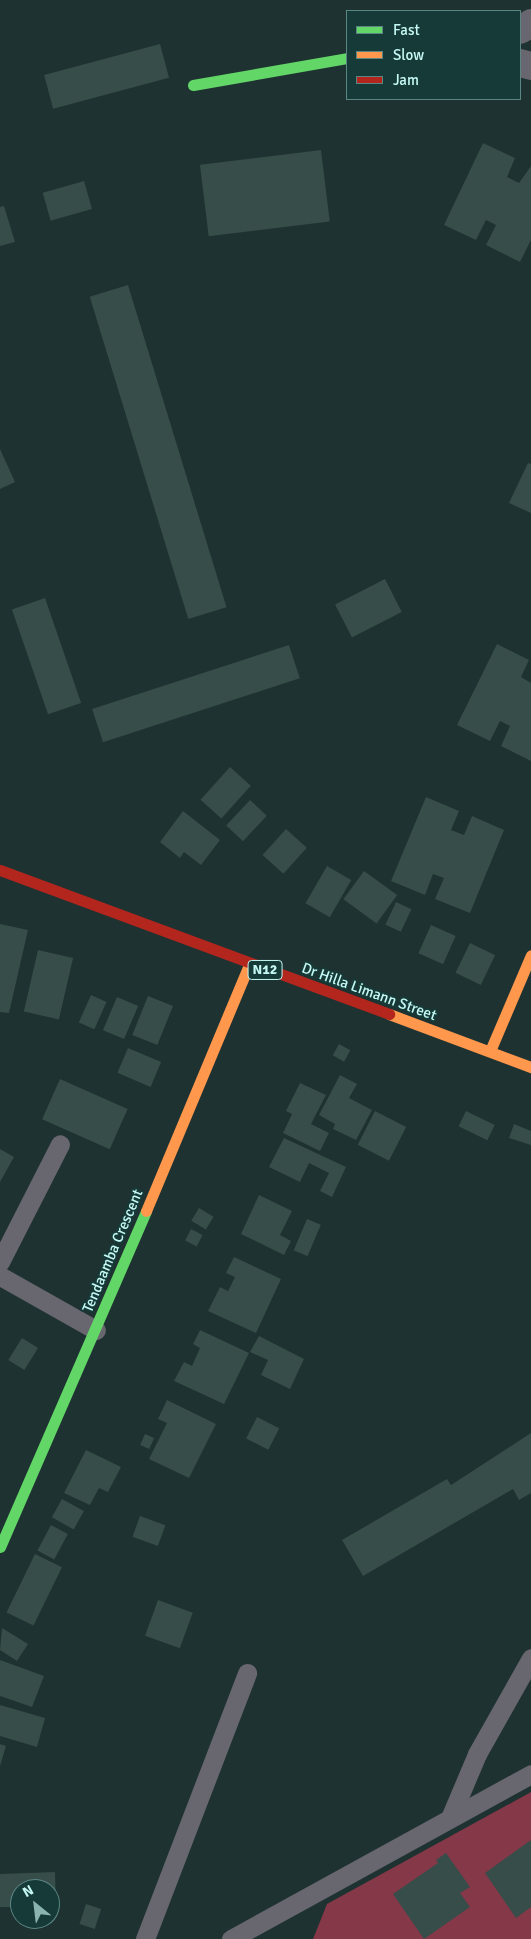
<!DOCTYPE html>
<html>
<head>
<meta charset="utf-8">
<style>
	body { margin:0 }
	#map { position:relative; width:531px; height:1939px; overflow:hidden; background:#1e3231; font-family:Signika,sans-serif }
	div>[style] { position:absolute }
	.green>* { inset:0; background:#843848 }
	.building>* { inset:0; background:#364d49; transform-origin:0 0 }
	.lane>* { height:19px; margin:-9.5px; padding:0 9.5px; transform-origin:9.5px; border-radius:9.5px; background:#68666e }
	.street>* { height:28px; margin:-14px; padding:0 14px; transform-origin:14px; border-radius:14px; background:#68666e }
	.fast>* { height:11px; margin:-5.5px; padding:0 5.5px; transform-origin:5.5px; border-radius:5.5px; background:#63d668 }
	.slow>* { height:11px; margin:-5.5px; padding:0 5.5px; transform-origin:5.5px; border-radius:5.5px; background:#ff974d }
	.jam>* { height:11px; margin:-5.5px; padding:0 5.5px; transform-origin:5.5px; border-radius:5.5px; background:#b3261e }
	span { translate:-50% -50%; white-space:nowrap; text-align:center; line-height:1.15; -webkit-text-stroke:4px #163a38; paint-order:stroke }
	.shield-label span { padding:1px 4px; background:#163a38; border:1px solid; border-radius:4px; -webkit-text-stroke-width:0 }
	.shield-label { font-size:14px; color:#c6f9f5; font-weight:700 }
	.street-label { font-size:15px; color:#c6f9f5 }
	.legend { position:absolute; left:346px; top:10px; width:175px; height:90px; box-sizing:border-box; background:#163a38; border:1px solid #5c8684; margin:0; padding:6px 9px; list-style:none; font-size:15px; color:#c6f9f5 }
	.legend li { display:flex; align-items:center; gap:10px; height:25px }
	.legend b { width:25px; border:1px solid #5c8684 }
	.north { position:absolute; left:10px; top:1879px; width:50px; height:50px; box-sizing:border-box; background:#163a38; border:1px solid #5c8684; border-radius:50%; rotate:331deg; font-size:14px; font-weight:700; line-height:20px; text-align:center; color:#c6f9f5 }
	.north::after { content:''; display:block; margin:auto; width:18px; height:22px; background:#8bb3b0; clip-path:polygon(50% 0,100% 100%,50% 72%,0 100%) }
</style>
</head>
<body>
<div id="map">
	<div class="green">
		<div style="clip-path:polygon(531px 1792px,531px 1939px,313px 1939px,327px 1904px)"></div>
	</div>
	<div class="building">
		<div style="left:160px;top:44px;width:35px;height:120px;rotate:75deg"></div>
		<div style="clip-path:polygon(483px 143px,515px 158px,507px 177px,519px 183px,531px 166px,531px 240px,520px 262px,486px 245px,496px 225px,486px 220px,476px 240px,444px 225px)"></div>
		<div style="left:321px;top:150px;width:72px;height:122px;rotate:83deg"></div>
		<div style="left:84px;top:181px;width:29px;height:43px;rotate:74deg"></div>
		<div style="clip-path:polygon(4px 206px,15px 242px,0 246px,0 207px)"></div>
		<div style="left:128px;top:285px;width:337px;height:40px;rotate:73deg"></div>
		<div style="clip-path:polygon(0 449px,15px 482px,0 489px)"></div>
		<div style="clip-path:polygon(528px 463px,531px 464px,531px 513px,509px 503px)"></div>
		<div style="left:385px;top:579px;width:37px;height:56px;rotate:63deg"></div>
		<div style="left:45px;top:598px;width:111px;height:35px;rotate:71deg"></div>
		<div style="clip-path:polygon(497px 644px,529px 660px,521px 677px,531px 683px,531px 761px,501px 746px,510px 726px,500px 721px,490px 741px,457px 725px)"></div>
		<div style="left:289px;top:645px;width:35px;height:207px;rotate:72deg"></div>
		<div style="left:230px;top:767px;width:28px;height:44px;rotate:42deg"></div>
		<div style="clip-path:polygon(426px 797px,459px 811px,451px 830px,464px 835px,472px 816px,504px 830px,470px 913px,435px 899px,444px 878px,433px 874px,425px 895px,391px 881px)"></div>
		<div style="left:250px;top:800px;width:23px;height:35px;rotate:43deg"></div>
		<div style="clip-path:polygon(183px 811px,220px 840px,201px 865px,184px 852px,180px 858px,160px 842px)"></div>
		<div style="left:286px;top:829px;width:28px;height:35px;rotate:42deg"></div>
		<div style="left:327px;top:866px;width:28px;height:43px;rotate:30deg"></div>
		<div style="left:364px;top:871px;width:41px;height:35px;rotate:36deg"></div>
		<div style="left:396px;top:902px;width:17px;height:25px;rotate:25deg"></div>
		<div style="clip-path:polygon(0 924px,28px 930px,9px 1013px,0 1012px)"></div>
		<div style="left:431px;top:925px;width:27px;height:31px;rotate:24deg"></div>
		<div style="left:470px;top:943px;width:28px;height:33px;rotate:26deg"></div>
		<div style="left:38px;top:950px;width:36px;height:63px;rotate:13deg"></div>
		<div style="left:91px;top:995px;width:17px;height:30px;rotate:24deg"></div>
		<div style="left:148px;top:996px;width:27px;height:42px;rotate:22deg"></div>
		<div style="left:117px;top:997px;width:23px;height:36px;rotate:23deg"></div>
		<div style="left:339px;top:1044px;width:13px;height:13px;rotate:29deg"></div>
		<div style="left:128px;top:1048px;width:36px;height:27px;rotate:23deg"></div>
		<div style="clip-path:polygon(340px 1075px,357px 1084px,349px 1098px,372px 1110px,356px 1140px,333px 1129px,335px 1124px,319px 1115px)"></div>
		<div style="left:60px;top:1079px;width:74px;height:44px;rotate:24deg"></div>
		<div style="clip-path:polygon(300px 1083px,326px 1095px,311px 1124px,329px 1133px,320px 1151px,283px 1133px,292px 1114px,286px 1111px)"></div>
		<div style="left:375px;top:1111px;width:35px;height:38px;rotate:27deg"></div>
		<div style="left:466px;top:1111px;width:32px;height:17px;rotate:26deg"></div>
		<div style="clip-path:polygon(514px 1124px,531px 1131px,531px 1145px,509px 1138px)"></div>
		<div style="clip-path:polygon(284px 1138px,346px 1167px,332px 1197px,320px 1191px,329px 1173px,309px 1163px,300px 1182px,269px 1167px)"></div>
		<div style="clip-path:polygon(0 1149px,14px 1157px,0 1182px)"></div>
		<div style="clip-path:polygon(259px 1195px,292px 1211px,280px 1235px,291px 1241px,284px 1255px,241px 1234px)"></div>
		<div style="left:199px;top:1208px;width:17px;height:15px;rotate:31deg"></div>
		<div style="left:307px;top:1219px;width:15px;height:34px;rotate:23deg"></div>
		<div style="left:191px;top:1229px;width:13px;height:13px;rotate:27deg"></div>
		<div style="clip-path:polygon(234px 1257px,281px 1279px,256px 1333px,208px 1311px,220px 1287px,228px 1291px,235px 1277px,226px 1273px)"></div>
		<div style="clip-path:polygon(200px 1330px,249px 1353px,224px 1404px,174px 1381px,184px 1362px,192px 1366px,200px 1348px,193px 1344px)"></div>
		<div style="clip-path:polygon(259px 1336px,304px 1359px,290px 1389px,261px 1375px,268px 1360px,250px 1352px)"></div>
		<div style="left:22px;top:1338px;width:19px;height:26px;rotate:32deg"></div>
		<div style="clip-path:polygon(167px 1400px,216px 1424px,189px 1478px,149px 1459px,167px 1423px,158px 1419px)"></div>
		<div style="left:257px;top:1417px;width:25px;height:24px;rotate:27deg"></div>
		<div style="clip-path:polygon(531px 1433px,531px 1493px,519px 1500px,513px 1489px,363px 1576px,342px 1540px,447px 1479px,451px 1485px)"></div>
		<div style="left:145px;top:1434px;width:10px;height:12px;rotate:24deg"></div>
		<div style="clip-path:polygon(86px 1450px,121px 1467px,108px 1492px,99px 1488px,90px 1505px,64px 1493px)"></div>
		<div style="left:62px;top:1499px;width:25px;height:21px;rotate:29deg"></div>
		<div style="left:140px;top:1516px;width:27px;height:22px;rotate:20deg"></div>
		<div style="left:51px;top:1525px;width:19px;height:29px;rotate:28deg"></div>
		<div style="left:35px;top:1554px;width:30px;height:65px;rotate:26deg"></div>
		<div style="left:158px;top:1600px;width:37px;height:38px;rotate:20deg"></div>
		<div style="clip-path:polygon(2px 1628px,28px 1644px,17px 1661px,0 1650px)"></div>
		<div style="clip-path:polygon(0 1660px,44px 1676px,32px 1707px,0 1696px)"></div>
		<div style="clip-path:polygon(0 1705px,45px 1718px,37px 1747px,0 1736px)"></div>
		<div style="clip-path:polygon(0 1744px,6px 1746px,0 1766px)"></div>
		<div style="clip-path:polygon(531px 1840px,531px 1907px,516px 1918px,485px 1873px)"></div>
		<div style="clip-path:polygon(446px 1853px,470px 1887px,460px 1893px,470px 1907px,424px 1939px,393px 1894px,438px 1863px,436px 1860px)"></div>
		<div style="clip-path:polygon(55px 1872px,56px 1905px,50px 1905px,50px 1889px,20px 1889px,20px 1907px,0 1907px,0 1874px)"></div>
		<div style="left:86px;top:1904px;width:16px;height:21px;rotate:18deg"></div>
	</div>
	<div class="lane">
		<div style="left:0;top:1262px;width:132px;rotate:-63deg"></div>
		<div style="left:0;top:1276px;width:110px;rotate:29.4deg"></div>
		<div style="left:450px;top:1818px;width:69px;rotate:-67.1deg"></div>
		<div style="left:477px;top:1754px;width:110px;rotate:-60.6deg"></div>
		<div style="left:145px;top:1939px;width:285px;rotate:-69deg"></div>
		<div style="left:231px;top:1939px;width:342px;rotate:-28.8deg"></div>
	</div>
	<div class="street">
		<div style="left:520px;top:30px;width:13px;rotate:-32deg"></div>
		<div style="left:520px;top:63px;width:11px;rotate:15deg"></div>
	</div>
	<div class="fast">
		<div style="left:193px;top:85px;width:156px;rotate:-9.9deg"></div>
		<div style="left:0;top:1547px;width:366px;rotate:-66.5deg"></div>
	</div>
	<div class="slow">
		<div style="left:389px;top:1014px;width:152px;rotate:20.5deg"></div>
		<div style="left:490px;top:1051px;width:104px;rotate:-66.9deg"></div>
		<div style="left:146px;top:1211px;width:267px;rotate:-67.3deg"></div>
	</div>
	<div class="jam">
		<div style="left:0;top:870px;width:415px;rotate:20.3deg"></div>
	</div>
	<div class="shield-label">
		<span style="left:265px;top:970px">N12</span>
	</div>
	<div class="street-label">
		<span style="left:369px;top:992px;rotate:20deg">Dr Hilla Limann Street</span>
		<span style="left:113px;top:1251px;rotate:-67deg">Tendaamba Crescent</span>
	</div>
	<ul class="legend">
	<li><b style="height:6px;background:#63d668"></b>Fast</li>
	<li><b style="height:6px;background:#ff974d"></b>Slow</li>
	<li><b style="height:6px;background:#b3261e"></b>Jam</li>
	</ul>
	<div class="north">N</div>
</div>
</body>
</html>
